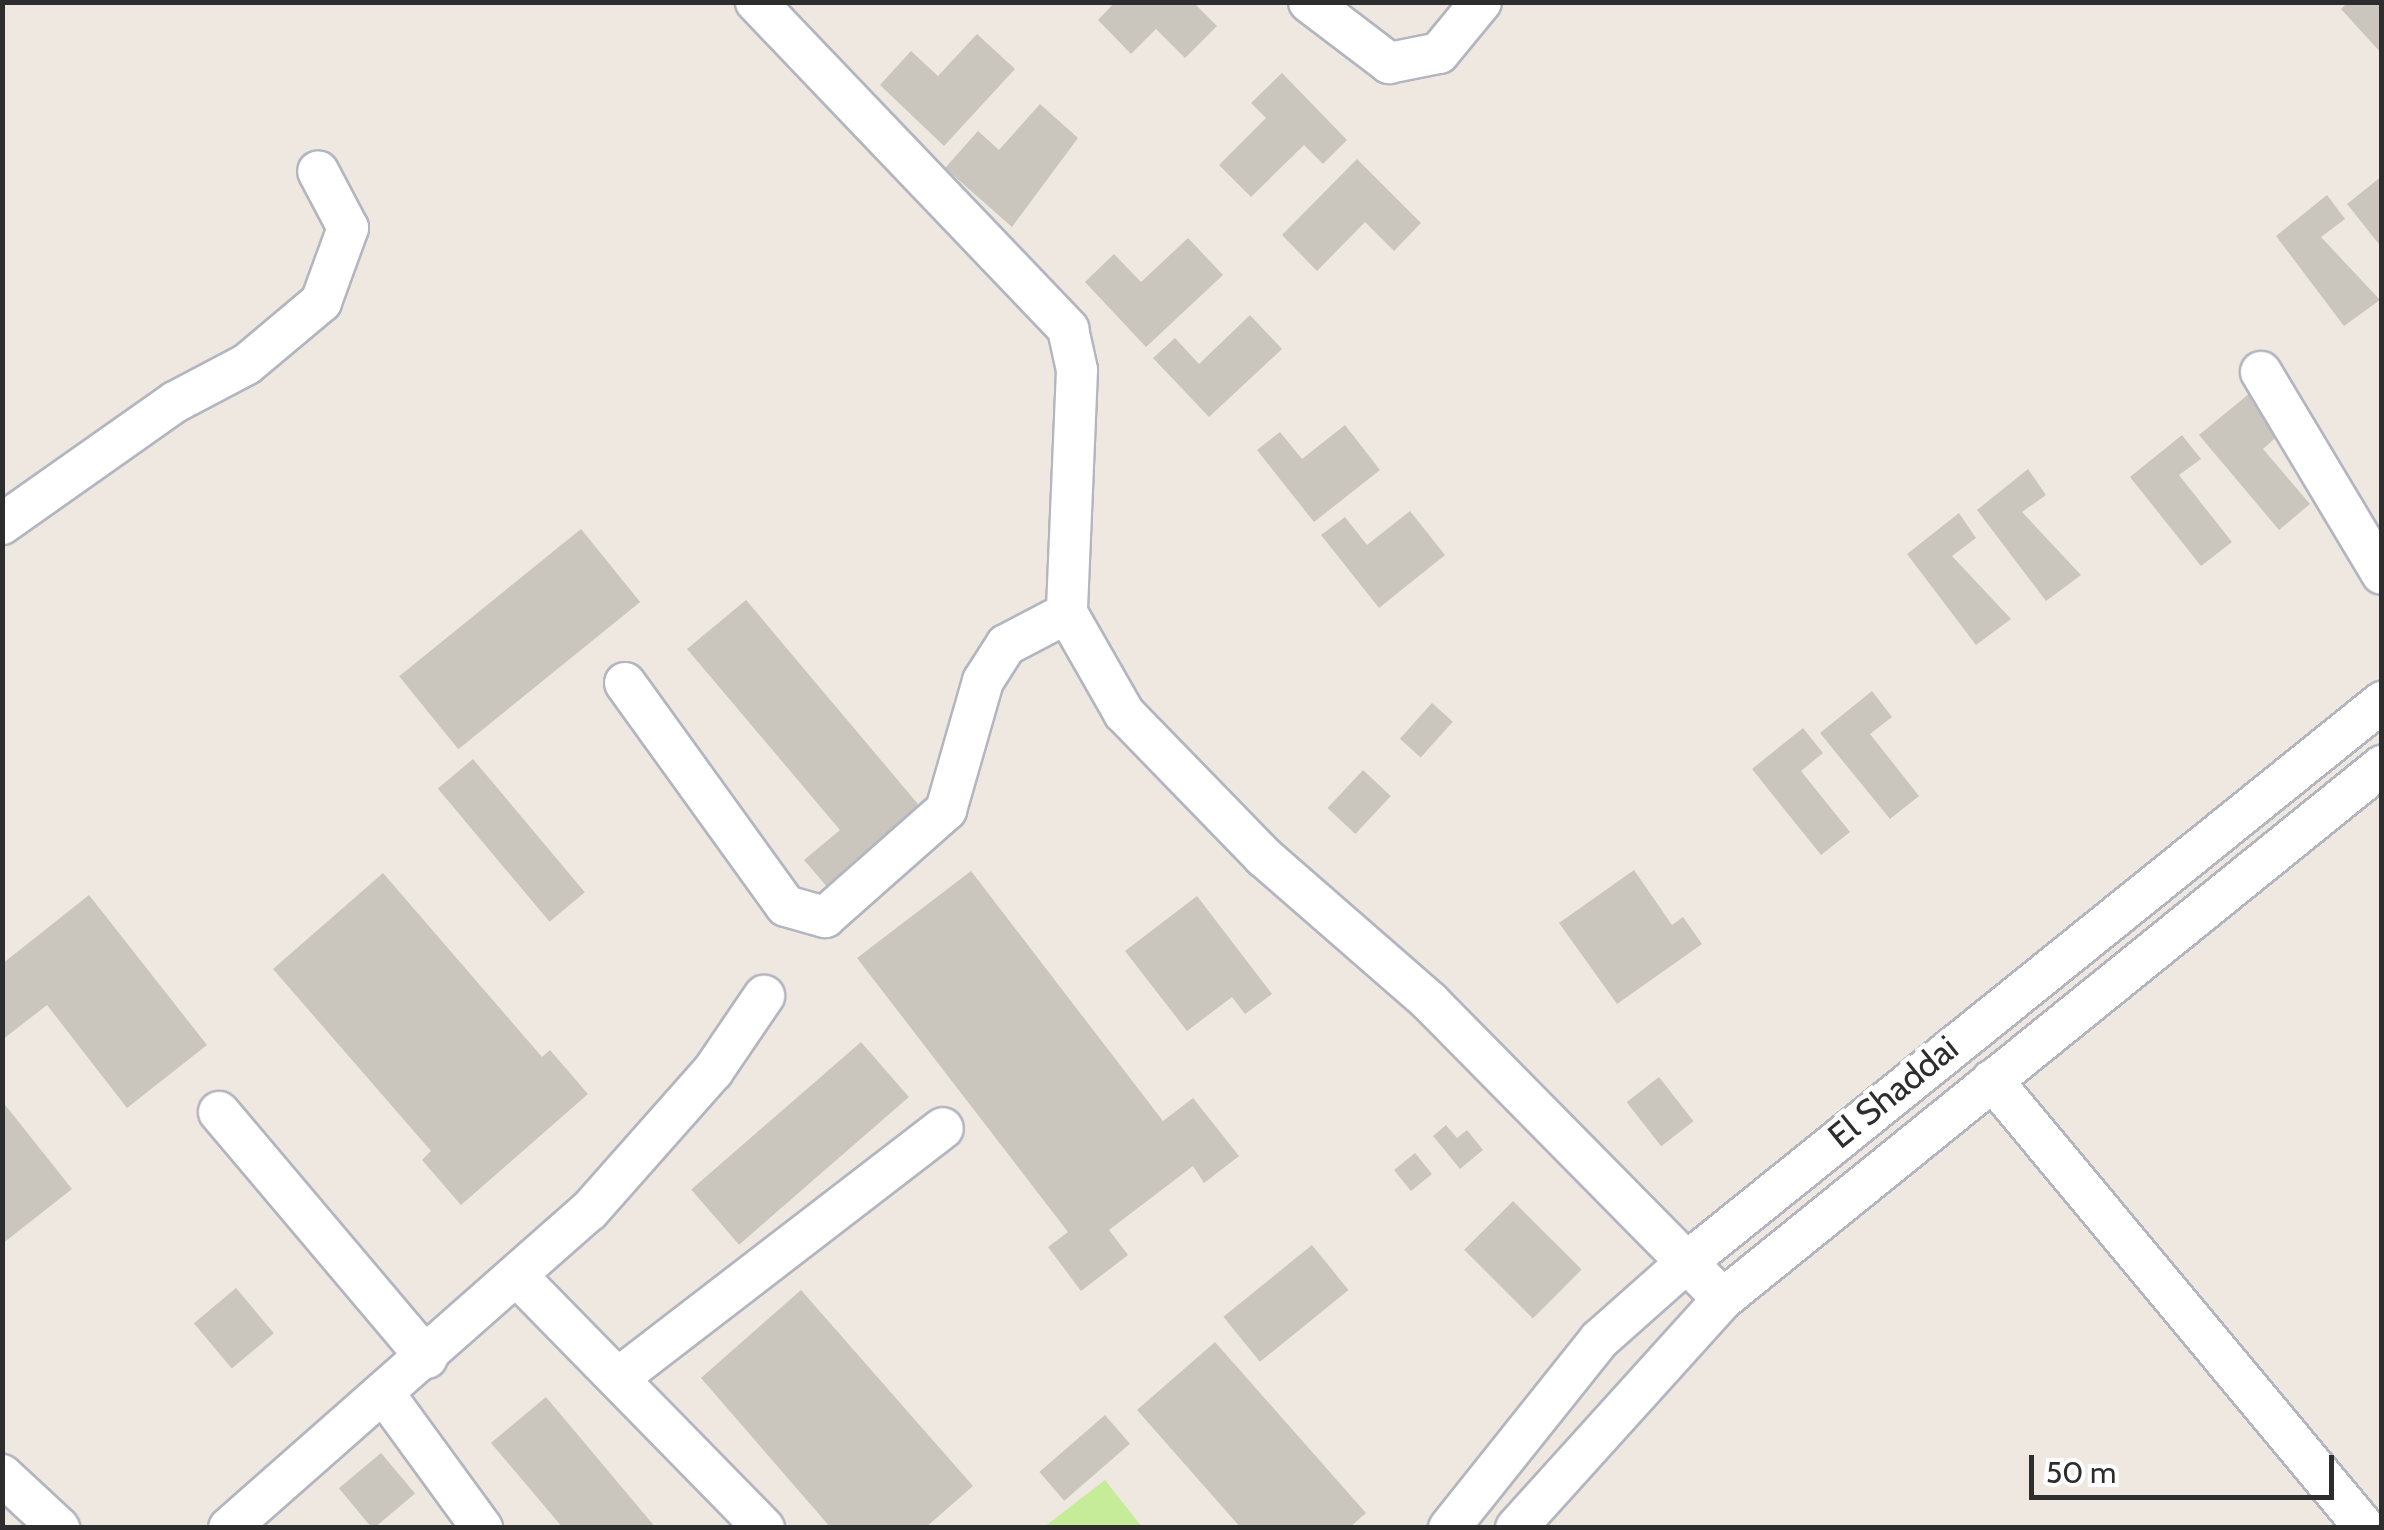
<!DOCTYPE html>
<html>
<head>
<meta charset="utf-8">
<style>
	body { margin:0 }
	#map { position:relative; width:2384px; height:1530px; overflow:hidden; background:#eee8e0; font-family:Cabin,sans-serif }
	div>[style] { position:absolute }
	.pitch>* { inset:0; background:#c6eb99 }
	.building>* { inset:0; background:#cac6be; transform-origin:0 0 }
	.roads { filter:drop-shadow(2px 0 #b3b5c0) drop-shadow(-2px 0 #b3b5c0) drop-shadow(0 2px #b3b5c0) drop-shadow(0 -2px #b3b5c0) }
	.minor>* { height:40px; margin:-20px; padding:0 20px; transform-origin:20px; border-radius:20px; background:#fff }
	span { translate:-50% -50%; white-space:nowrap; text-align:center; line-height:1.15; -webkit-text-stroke:9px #fff; paint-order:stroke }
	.street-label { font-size:35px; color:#2d2d2d }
	.frame { position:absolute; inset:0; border:5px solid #2d2d2d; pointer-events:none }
	.scale { position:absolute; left:2029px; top:1455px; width:305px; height:45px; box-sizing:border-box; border:5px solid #2d2d2d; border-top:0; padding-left:12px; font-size:30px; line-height:35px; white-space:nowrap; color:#2d2d2d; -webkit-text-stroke:8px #fff; paint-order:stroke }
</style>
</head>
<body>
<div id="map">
	<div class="pitch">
		<div style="clip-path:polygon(1105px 1480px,1142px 1527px,1044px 1527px)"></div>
	</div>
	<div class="building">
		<div style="clip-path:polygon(1115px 2px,1193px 2px,1217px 26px,1185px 58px,1156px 29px,1131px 54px,1098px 20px)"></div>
		<div style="clip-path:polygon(2348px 2px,2382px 2px,2382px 54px,2341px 9px)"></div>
		<div style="clip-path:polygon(977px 34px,1015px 69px,944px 146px,880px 85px,911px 51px,938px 76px)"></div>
		<div style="clip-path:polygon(1282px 73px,1347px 140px,1323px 164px,1304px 145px,1251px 197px,1219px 165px,1266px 118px,1251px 103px)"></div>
		<div style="clip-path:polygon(1040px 104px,1078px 138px,1012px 227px,945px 168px,978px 131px,999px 150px)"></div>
		<div style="clip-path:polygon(1357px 159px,1421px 223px,1394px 251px,1365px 222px,1317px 271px,1282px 235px)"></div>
		<div style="clip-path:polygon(2382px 176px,2382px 248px,2347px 204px)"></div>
		<div style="clip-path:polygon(2327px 195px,2345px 219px,2321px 237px,2380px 300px,2344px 326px,2276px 236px)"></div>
		<div style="clip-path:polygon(1188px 238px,1223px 275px,1146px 347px,1085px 282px,1114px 254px,1141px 282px)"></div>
		<div style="clip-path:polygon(1250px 315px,1282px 349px,1209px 417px,1153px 358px,1175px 338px,1199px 364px)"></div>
		<div style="clip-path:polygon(2250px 393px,2282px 432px,2263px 449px,2310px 504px,2279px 530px,2199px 435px)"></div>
		<div style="clip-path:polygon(1345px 425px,1380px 470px,1314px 522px,1257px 450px,1280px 432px,1302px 459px)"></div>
		<div style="clip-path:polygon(2182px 435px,2201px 459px,2179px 475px,2232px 542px,2201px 566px,2130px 477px)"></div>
		<div style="clip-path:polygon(2028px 469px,2046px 495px,2022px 512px,2081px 575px,2046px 601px,1977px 510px)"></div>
		<div style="clip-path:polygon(1410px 511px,1445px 555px,1379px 608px,1321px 535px,1345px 517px,1367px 545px)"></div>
		<div style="clip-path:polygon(1959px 513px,1976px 538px,1952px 556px,2011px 619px,1976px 645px,1907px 554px)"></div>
		<div style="left:581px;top:529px;width:94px;height:234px;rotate:51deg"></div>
		<div style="clip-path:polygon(746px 600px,928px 816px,834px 895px,804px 860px,840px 830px,687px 649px)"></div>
		<div style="clip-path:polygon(1872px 691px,1892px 717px,1870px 734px,1919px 796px,1890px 819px,1820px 733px)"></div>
		<div style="left:1432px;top:703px;width:28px;height:48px;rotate:42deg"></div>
		<div style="clip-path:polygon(1803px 728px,1823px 753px,1801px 771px,1850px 832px,1821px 855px,1752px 769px)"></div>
		<div style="left:473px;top:759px;width:174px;height:46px;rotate:50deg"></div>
		<div style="left:1363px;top:770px;width:38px;height:52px;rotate:43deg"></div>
		<div style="clip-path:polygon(1634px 870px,1672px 925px,1683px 917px,1702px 944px,1617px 1004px,1559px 923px)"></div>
		<div style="clip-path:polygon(971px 871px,1163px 1121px,1193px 1098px,1239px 1156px,1204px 1183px,1193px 1166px,1109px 1230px,1128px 1255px,1081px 1291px,1048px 1247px,1068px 1232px,857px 958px)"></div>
		<div style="clip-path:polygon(383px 873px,542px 1057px,550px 1050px,588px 1094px,461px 1205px,422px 1160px,431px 1151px,273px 969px)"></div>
		<div style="clip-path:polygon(89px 895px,207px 1045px,127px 1108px,47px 1005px,2px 1040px,2px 964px)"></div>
		<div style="clip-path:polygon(1197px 896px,1272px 994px,1245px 1014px,1232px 997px,1187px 1031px,1125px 951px)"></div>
		<div style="left:861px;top:1042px;width:73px;height:225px;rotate:49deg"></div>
		<div style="left:1659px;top:1077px;width:56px;height:41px;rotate:52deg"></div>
		<div style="clip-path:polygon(2px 1101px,72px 1189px,2px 1244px)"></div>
		<div style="clip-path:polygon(1446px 1125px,1457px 1138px,1467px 1130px,1483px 1150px,1460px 1169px,1433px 1136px)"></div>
		<div style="left:1415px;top:1153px;width:27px;height:27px;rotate:51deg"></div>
		<div style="left:1513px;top:1201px;width:97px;height:69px;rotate:45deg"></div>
		<div style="left:1312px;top:1245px;width:58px;height:114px;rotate:51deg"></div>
		<div style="left:236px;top:1288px;width:59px;height:55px;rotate:50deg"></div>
		<div style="clip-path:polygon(801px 1290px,973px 1486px,925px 1528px,831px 1528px,701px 1378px)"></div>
		<div style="clip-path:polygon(1215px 1342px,1366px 1513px,1349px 1528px,1241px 1528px,1137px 1410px)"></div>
		<div style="clip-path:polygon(546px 1397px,656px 1528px,563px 1528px,491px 1443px)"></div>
		<div style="left:1105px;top:1415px;width:38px;height:87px;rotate:49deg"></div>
		<div style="left:381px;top:1453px;width:53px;height:55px;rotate:50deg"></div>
	</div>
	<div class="roads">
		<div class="minor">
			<div style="left:756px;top:2px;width:452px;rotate:46.3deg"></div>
			<div style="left:1068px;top:329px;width:42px;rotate:77.6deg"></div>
			<div style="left:1077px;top:370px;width:243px;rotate:92.4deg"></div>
			<div style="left:1067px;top:613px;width:115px;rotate:60.3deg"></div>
			<div style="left:1124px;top:713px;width:201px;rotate:45.8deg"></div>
			<div style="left:1264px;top:857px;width:220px;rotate:41.1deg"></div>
			<div style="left:1430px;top:1002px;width:417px;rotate:45.4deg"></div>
			<div style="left:1309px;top:2px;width:101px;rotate:37.3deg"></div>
			<div style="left:1389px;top:63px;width:51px;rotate:-11.3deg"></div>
			<div style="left:1439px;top:53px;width:66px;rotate:-50.5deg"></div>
			<div style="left:2261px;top:372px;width:235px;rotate:59.1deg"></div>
			<div style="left:2px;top:524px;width:212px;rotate:-35.2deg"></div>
			<div style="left:175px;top:402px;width:81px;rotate:-27.8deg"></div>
			<div style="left:247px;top:364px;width:97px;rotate:-40deg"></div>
			<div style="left:321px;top:302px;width:79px;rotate:-70deg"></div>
			<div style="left:348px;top:228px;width:64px;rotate:-117.8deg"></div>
			<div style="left:625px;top:683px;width:275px;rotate:54.2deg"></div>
			<div style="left:786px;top:906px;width:41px;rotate:15.8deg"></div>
			<div style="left:825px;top:917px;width:162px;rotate:-41.5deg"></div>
			<div style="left:946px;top:810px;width:134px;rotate:-74deg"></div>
			<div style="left:983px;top:681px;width:43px;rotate:-57.4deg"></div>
			<div style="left:1006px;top:645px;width:69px;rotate:-27.7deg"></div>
			<div style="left:1992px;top:1080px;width:583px;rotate:50.22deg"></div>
			<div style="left:219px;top:1112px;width:322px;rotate:49.8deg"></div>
			<div style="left:517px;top:1276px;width:353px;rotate:45.6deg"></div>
			<div style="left:621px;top:1376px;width:406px;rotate:-37.6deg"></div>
			<div style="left:385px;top:1395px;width:165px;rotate:53.9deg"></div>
			<div style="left:2px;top:1475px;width:78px;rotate:42.9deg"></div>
			<div style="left:229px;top:1528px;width:480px;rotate:-41.4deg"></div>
			<div style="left:589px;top:1211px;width:187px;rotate:-48.5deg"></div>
			<div style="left:713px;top:1071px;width:91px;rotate:-55.8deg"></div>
			<div style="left:1449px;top:1528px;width:241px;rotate:-51.4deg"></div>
			<div style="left:1599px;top:1340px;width:118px;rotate:-41.6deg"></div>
			<div style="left:1687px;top:1262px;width:893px;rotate:-38.86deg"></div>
			<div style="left:1516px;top:1528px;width:309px;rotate:-47.9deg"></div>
			<div style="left:1723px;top:1299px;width:848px;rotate:-38.97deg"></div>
		</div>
	</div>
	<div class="street-label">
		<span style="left:1893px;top:1092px;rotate:-39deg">El Shaddai</span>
	</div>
	<div class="frame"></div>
	<div class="scale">50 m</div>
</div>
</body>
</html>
